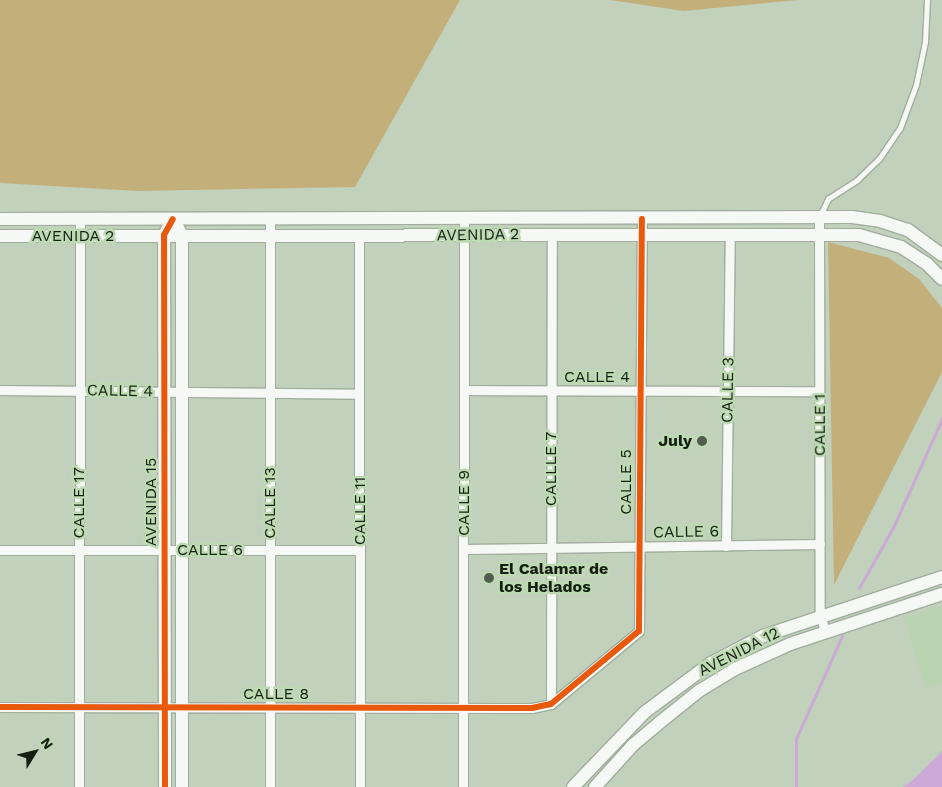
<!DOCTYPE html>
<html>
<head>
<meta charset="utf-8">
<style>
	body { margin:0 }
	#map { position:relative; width:942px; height:787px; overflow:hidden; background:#c1d1bc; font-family:"Work Sans",sans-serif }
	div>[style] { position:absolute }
	.built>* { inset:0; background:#bad3b1 }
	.green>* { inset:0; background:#c3af7a }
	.water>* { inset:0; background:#cca9d7 }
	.stream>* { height:2.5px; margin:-1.25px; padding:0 1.25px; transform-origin:1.25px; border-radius:1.25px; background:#cca9d7 }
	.roads { filter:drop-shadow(1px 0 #a1ad9d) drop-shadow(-1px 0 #a1ad9d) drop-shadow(0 1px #a1ad9d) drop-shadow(0 -1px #a1ad9d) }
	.lane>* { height:4.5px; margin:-2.25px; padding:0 2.25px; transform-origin:2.25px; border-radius:2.25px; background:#f6f8f5 }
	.street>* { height:9px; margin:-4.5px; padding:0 4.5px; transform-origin:4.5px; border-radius:4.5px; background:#f6f8f5 }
	.secondary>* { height:12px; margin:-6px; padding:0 6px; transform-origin:6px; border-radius:6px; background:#f6f8f5 }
	.cycleway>* { height:6px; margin:-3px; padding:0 3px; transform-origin:3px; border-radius:3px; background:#e8590c }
	.dots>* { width:14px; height:14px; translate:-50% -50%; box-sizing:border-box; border:2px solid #bddab3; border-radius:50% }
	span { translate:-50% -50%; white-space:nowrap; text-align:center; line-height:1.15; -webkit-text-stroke:5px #bddab3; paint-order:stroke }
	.street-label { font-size:16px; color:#151f11 }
	.poi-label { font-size:16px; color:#151f11; font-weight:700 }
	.right { translate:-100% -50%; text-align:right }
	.left { translate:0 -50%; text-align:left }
	.north { position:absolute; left:10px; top:727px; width:50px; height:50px; -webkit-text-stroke:4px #bddab3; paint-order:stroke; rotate:54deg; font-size:14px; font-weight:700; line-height:20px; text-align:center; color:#151f11 }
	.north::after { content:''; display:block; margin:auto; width:18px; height:22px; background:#151f11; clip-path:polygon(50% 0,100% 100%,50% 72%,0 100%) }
</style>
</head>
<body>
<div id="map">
	<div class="built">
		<div style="clip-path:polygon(942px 606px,942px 683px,925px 688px,904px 618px)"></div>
	</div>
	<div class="green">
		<div style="clip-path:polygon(0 0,460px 0,355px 187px,138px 191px,0 183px)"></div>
		<div style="clip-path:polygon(610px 0,797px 0,684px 11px)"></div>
		<div style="clip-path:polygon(828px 242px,889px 258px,919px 279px,942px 308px,942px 372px,834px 585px)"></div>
	</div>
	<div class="water">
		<div style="clip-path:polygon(942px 751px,942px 787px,903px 787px,913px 780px)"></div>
	</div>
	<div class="stream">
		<div style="left:859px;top:588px;width:69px;rotate:-60.5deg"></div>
		<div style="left:893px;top:528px;width:120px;rotate:-65.8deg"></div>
		<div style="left:796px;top:787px;width:48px;rotate:-90deg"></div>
		<div style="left:796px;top:739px;width:113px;rotate:-65.9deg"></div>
	</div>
	<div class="roads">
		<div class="lane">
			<div style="left:820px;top:216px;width:19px;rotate:-65deg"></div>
			<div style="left:828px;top:199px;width:35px;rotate:-33deg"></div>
			<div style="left:857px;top:180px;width:30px;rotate:-44deg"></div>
			<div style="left:879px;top:159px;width:37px;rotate:-56deg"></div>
			<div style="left:900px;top:128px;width:46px;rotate:-69.6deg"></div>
			<div style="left:916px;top:85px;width:44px;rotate:-78.2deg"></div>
			<div style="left:925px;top:42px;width:42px;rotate:-87.3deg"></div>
		</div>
		<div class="street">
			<div style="left:819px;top:218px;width:396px;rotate:89.9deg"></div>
			<div style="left:820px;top:614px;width:19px;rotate:74deg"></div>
			<div style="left:359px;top:236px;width:551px;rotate:89.9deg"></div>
			<div style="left:0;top:390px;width:359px;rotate:0.6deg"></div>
			<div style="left:464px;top:390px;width:355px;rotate:0.2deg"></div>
			<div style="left:726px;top:546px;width:311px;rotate:-89.3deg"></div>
			<div style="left:463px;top:549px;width:357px;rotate:-0.8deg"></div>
			<div style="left:0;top:550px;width:360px"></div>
			<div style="left:551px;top:704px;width:469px;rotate:-89.9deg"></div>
			<div style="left:0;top:707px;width:532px;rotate:0.11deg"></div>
			<div style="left:532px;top:708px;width:19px;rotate:-12deg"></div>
			<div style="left:551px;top:704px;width:114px;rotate:-39.7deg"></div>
			<div style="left:639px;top:631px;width:412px;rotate:-89.6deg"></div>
			<div style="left:79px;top:787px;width:568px;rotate:-89.9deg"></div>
			<div style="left:270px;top:787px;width:568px;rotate:-90deg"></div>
			<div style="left:463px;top:787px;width:569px;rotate:-89.9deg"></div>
		</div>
		<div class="secondary">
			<div style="left:0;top:219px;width:852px;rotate:-0.13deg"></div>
			<div style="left:852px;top:217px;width:28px;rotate:8deg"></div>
			<div style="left:880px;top:221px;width:29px;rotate:18deg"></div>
			<div style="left:908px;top:230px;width:42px;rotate:36.3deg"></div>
			<div style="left:178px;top:228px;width:8px;rotate:60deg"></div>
			<div style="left:182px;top:235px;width:552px;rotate:90deg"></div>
			<div style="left:0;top:236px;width:859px;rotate:-0.07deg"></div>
			<div style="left:859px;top:235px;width:44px;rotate:15.9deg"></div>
			<div style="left:901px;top:247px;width:31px;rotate:33deg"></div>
			<div style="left:927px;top:264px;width:21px;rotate:45deg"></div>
			<div style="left:165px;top:787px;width:552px;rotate:-90.1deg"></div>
			<div style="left:164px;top:235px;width:8px;rotate:-60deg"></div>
			<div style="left:573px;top:787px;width:104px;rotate:-46.2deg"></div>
			<div style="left:645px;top:712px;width:82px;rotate:-36.6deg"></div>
			<div style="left:711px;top:663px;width:59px;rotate:-27.4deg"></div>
			<div style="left:763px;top:636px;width:188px;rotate:-18.2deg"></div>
			<div style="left:595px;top:787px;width:57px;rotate:-47.9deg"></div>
			<div style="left:633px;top:745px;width:34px;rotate:-40deg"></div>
			<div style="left:659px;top:723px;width:51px;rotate:-38.7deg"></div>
			<div style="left:699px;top:691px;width:42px;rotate:-31.4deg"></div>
			<div style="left:735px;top:669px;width:60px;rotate:-24.4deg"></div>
			<div style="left:790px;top:644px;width:160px;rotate:-18.2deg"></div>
		</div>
	</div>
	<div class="cycleway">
		<div style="left:0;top:707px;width:532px;rotate:0.11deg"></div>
		<div style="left:532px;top:708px;width:19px;rotate:-12deg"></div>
		<div style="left:551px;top:704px;width:114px;rotate:-39.7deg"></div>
		<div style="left:639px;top:631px;width:412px;rotate:-89.6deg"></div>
		<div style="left:165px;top:787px;width:552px;rotate:-90.1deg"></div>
		<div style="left:164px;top:235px;width:18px;rotate:-61deg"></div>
	</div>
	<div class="dots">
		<div style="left:702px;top:441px;background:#515d4d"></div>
		<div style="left:489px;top:578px;background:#515d4d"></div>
	</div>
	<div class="street-label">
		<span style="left:478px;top:235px;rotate:-1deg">AVENIDA 2</span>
		<span style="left:73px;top:236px">AVENIDA 2</span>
		<span style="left:597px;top:377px">CALLE 4</span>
		<span style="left:728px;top:390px;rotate:-89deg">CALLE 3</span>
		<span style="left:120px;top:391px;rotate:1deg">CALLE 4</span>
		<span style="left:820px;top:425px;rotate:-90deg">CALLE 1</span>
		<span style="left:551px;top:469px;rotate:-90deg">CALLLE 7</span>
		<span style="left:626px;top:482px;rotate:-90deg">CALLE 5</span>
		<span style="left:151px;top:502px;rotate:-90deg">AVENIDA 15</span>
		<span style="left:79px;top:503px;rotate:-90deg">CALLE 17</span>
		<span style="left:270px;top:503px;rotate:-90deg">CALLE 13</span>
		<span style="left:464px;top:503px;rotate:-90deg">CALLE 9</span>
		<span style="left:360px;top:511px;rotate:-90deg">CALLE 11</span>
		<span style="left:686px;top:532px;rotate:-1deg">CALLE 6</span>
		<span style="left:210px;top:550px">CALLE 6</span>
		<span style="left:739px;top:652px;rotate:-27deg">AVENIDA 12</span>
		<span style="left:276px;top:694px">CALLE 8</span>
	</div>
	<div class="poi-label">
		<span class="right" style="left:692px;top:441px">July</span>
		<span class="left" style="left:499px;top:578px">El Calamar de<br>los Helados</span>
	</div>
	<div class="north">N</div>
</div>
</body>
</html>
